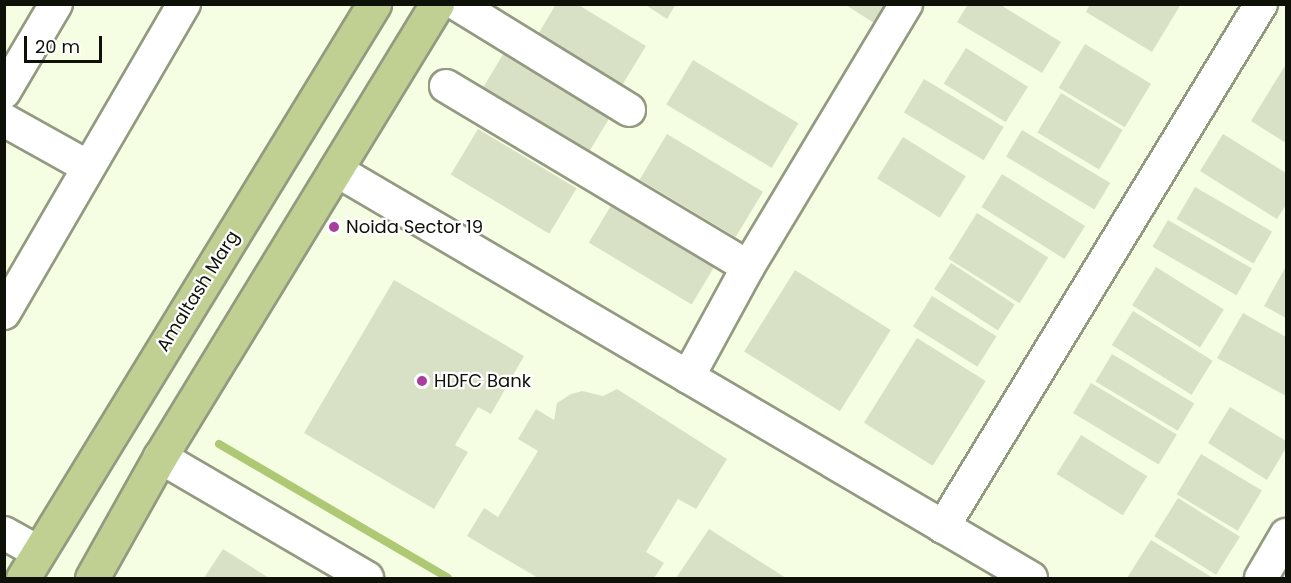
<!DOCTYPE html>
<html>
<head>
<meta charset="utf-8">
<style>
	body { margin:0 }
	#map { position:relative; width:1291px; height:583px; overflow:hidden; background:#f5fee2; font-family:Poppins,sans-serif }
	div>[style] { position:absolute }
	.stream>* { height:8px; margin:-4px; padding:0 4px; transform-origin:4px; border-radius:4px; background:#afc873 }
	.building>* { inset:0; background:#d8e1c6; transform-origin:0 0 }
	.roads { filter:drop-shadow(2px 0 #929a80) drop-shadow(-2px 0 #929a80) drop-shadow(0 2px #929a80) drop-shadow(0 -2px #929a80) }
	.minor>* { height:32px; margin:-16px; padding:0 16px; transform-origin:16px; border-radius:16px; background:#fff }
	.major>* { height:33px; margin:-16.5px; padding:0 16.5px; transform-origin:16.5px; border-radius:16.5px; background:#bfd092 }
	.dots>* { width:16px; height:16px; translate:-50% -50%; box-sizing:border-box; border:3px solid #fff; border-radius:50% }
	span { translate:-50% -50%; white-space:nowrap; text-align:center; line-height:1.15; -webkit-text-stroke:4.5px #fff; paint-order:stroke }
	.poi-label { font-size:18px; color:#0e1108 }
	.left { translate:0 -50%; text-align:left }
	.street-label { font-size:18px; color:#0e1108 }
	.frame { position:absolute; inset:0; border:6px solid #0e1108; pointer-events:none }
	.scale { position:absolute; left:24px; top:36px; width:78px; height:27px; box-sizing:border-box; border:3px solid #0e1108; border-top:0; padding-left:8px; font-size:18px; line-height:21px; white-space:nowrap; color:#0e1108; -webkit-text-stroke:4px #fff; paint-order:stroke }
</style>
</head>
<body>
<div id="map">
	<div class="stream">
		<div style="left:219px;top:444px;width:265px;rotate:30.3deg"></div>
	</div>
	<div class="building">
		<div style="clip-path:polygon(556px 4px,577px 4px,646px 46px,621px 87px,537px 36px)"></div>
		<div style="clip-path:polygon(644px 4px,676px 4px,667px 19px)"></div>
		<div style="clip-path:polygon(844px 4px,897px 4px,882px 28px)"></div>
		<div style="clip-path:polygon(968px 4px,999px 4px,1061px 42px,1042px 73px,957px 22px)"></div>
		<div style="clip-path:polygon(1090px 4px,1181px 4px,1152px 52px,1086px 12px)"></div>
		<div style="left:1085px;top:44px;width:77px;height:51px;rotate:31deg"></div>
		<div style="left:508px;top:46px;width:124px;height:48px;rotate:31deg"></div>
		<div style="left:966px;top:48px;width:73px;height:42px;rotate:32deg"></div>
		<div style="left:693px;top:60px;width:123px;height:52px;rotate:31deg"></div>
		<div style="clip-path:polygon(1286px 64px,1286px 143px,1251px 121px)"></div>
		<div style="left:924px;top:79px;width:93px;height:39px;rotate:31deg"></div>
		<div style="left:1061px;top:93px;width:72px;height:46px;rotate:31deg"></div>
		<div style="left:478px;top:129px;width:115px;height:53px;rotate:31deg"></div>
		<div style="left:1022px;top:130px;width:103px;height:31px;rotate:31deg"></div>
		<div style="left:667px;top:134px;width:112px;height:53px;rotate:31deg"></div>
		<div style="clip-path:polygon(1223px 134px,1286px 173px,1286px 205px,1277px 219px,1200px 171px)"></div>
		<div style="left:903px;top:137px;width:74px;height:49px;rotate:32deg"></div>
		<div style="left:1002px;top:174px;width:98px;height:39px;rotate:32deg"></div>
		<div style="left:1195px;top:187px;width:89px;height:37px;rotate:30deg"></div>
		<div style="left:612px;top:204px;width:120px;height:45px;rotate:31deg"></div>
		<div style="left:977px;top:213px;width:84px;height:54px;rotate:32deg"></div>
		<div style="left:1168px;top:220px;width:97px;height:31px;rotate:30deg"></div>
		<div style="left:951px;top:263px;width:76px;height:31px;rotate:33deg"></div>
		<div style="clip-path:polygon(1286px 266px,1286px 318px,1264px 306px)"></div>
		<div style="left:1156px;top:267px;width:80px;height:45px;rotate:32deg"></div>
		<div style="left:795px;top:270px;width:113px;height:96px;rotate:32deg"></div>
		<div style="clip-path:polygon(394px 280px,524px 356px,491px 414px,478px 407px,455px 445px,468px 452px,434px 509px,304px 433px)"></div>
		<div style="left:932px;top:296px;width:76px;height:36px;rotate:32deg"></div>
		<div style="left:1133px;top:311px;width:94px;height:40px;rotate:32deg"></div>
		<div style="clip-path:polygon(1243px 313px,1286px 337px,1286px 396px,1217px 358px)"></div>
		<div style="left:917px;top:338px;width:81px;height:100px;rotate:32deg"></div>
		<div style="left:1112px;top:354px;width:96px;height:32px;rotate:31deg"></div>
		<div style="left:1091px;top:383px;width:100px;height:35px;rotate:31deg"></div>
		<div style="clip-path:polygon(617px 389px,727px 459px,696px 509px,678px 499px,646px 552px,664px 563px,654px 578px,538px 578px,467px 536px,484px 508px,498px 517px,538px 451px,518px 439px,536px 409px,554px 420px,557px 403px,571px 394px,582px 391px,603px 396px)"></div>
		<div style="clip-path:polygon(1230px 407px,1286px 441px,1286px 448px,1267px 480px,1208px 443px)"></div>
		<div style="left:1081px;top:435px;width:78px;height:46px;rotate:32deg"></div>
		<div style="left:1201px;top:454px;width:71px;height:47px;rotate:31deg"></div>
		<div style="left:1178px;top:498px;width:73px;height:45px;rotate:32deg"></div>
		<div style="clip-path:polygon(709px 529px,786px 578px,676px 578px)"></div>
		<div style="clip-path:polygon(1151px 540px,1213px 578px,1127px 578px)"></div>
		<div style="clip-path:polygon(223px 549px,269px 578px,204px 578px)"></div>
	</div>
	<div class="roads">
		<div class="minor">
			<div style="left:457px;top:4px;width:202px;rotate:31.6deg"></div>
			<div style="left:446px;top:86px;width:352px;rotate:30.9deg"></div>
			<div style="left:4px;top:92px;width:102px;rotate:-59.4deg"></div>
			<div style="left:4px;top:120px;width:96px;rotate:29.2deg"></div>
			<div style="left:336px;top:170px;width:806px;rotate:30.42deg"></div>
			<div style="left:4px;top:313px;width:358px;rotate:-59.8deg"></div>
			<div style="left:688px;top:377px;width:125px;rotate:-61.4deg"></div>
			<div style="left:748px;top:267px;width:307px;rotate:-59deg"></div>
			<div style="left:160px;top:457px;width:240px;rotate:30.3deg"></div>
			<div style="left:943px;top:527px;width:612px;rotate:-58.7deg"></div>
			<div style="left:4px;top:533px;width:39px;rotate:29deg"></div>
			<div style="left:1261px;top:578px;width:50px;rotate:-59.8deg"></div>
		</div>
		<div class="major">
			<div style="left:23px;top:578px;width:673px;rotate:-58.55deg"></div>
			<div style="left:92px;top:578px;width:139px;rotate:-60.7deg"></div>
			<div style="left:160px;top:457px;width:531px;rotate:-58.56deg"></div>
		</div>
	</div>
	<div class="dots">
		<div style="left:334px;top:227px;background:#aa3e9e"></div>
		<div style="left:422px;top:381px;background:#aa3e9e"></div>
	</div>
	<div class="poi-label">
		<span class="left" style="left:346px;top:227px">Noida Sector 19</span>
		<span class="left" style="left:434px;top:381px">HDFC Bank</span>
	</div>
	<div class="street-label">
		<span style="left:198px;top:291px;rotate:-58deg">Amaltash Marg</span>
	</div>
	<div class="frame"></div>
	<div class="scale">20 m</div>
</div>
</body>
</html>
